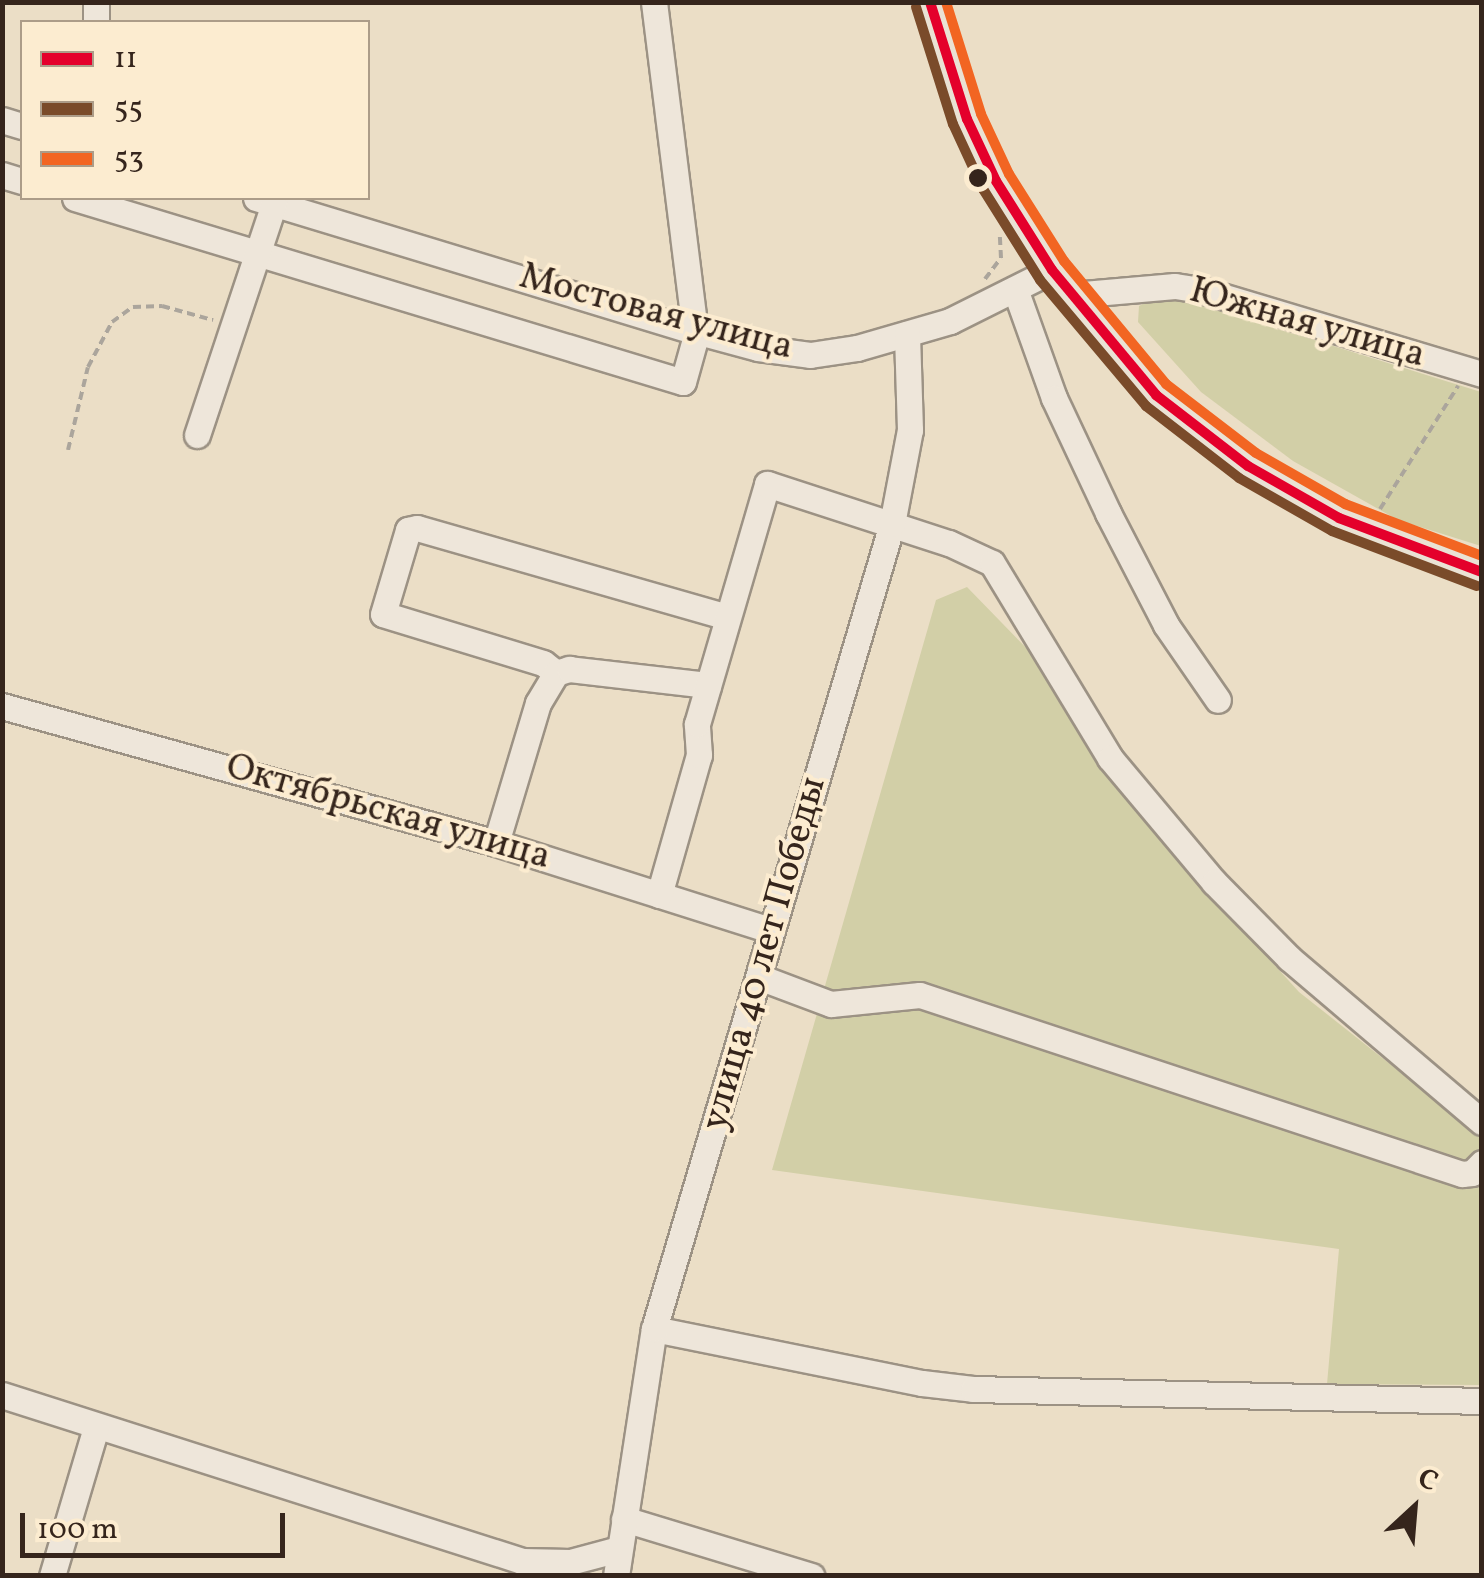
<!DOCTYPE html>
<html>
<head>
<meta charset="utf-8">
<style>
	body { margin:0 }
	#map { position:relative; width:1484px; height:1578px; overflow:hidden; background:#ebdec6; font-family:Vollkorn,serif }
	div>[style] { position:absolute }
	.green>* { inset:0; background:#d2cfa7 }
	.path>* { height:4px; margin-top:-2px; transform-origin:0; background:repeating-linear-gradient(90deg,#aba59c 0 8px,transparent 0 13px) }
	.roads { filter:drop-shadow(2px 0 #9c9284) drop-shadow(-2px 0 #9c9284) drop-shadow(0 2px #9c9284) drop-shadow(0 -2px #9c9284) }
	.minor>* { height:25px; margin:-12.5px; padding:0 12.5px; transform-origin:12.5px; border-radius:12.5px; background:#eee6da }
	.major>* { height:30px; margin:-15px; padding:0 15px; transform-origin:15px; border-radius:15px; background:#eae2d4 }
	.bus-1>* { height:10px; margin:-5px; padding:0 5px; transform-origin:5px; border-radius:5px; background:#e4002b }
	.bus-2>* { height:10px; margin:-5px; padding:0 5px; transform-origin:5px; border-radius:5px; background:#7a4b2a }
	.bus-3>* { height:10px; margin:-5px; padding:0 5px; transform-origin:5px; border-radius:5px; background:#f26522 }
	.dots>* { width:28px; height:28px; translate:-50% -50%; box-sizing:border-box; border:5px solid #fcecd0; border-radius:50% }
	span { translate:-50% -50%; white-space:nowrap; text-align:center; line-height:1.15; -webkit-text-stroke:8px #fcecd0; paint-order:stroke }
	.street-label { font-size:38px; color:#35251c }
	.frame { position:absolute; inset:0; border:5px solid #35251c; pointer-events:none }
	.legend { position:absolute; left:20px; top:20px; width:350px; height:180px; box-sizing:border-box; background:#fcecd0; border:2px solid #ac9c88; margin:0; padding:12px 18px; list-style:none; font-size:30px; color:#35251c }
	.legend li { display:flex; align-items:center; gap:20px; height:50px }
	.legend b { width:50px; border:2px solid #ac9c88 }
	.north { position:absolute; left:1364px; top:1458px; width:100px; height:100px; -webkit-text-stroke:8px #fcecd0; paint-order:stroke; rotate:26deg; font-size:28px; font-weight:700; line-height:40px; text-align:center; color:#35251c }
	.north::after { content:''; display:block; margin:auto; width:35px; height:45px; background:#35251c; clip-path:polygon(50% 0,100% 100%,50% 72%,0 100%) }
	.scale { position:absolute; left:20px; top:1513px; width:265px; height:45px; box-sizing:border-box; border:5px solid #35251c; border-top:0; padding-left:12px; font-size:30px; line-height:35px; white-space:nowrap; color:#35251c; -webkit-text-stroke:8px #fcecd0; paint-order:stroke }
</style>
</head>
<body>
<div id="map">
	<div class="green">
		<div style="clip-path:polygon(1179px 298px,1481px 392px,1481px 546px,1398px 520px,1293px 461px,1201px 392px,1138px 322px,1139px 306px,1153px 299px)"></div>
		<div style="clip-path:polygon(967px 587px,1036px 658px,1150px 827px,1299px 992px,1481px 1136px,1481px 1385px,1327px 1384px,1339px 1249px,772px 1170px,936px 600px)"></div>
	</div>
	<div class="path">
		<div style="left:985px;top:279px;width:26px;rotate:-53deg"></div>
		<div style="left:1001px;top:258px;width:22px;rotate:-93deg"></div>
		<div style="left:68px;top:450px;width:85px;rotate:-76.5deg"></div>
		<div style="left:88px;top:367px;width:51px;rotate:-61.9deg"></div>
		<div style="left:112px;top:322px;width:26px;rotate:-36deg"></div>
		<div style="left:133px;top:307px;width:29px;rotate:-2deg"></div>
		<div style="left:162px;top:306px;width:53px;rotate:15.4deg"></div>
		<div style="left:1380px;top:509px;width:146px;rotate:-57.6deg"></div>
	</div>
	<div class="roads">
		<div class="minor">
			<div style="left:96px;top:2px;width:20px;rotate:90deg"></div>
			<div style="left:654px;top:2px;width:332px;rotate:82.9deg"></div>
			<div style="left:2px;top:120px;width:21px;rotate:17deg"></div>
			<div style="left:2px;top:175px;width:21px;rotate:17deg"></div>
			<div style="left:75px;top:198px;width:635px;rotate:16.84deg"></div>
			<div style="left:683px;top:382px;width:52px;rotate:-74.4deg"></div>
			<div style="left:256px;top:198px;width:459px;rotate:16.9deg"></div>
			<div style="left:695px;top:331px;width:65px;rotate:15.1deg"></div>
			<div style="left:758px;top:348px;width:52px;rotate:7.7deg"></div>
			<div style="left:810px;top:355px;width:48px;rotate:-8.5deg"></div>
			<div style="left:857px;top:348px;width:97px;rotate:-16.2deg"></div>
			<div style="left:950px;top:321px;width:114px;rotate:-26.6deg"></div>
			<div style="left:1015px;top:289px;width:116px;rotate:70.3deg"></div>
			<div style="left:1054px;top:398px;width:127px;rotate:64.8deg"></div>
			<div style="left:1108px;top:513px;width:126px;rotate:62.6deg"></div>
			<div style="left:1166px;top:625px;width:91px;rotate:55.3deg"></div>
			<div style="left:1072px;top:295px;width:103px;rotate:-5deg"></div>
			<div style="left:1175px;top:286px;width:30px;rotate:9deg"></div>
			<div style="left:1205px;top:291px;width:289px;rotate:16.7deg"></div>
			<div style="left:197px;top:435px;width:244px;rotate:-71.6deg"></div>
			<div style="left:556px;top:673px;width:16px;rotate:-142deg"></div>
			<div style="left:543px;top:663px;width:167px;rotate:-163deg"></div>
			<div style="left:383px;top:614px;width:88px;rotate:-73.4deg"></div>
			<div style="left:408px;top:530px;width:9px;rotate:-13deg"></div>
			<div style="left:417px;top:528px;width:323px;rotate:16deg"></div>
			<div style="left:2px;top:706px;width:513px;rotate:15.5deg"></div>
			<div style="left:496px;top:843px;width:288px;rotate:17.6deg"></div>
			<div style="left:496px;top:843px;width:146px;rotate:-73.3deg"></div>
			<div style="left:538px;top:703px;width:35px;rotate:-59deg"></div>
			<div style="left:556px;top:673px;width:14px;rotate:-17deg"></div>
			<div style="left:569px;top:669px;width:140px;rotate:6.6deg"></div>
			<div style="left:659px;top:895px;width:146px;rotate:-74.1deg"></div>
			<div style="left:699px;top:755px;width:31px;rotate:-94deg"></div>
			<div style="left:697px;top:724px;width:250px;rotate:-73.7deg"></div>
			<div style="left:767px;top:484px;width:191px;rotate:18deg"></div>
			<div style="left:949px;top:543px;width:47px;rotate:24.9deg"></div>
			<div style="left:992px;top:563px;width:228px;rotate:58.8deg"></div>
			<div style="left:1110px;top:758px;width:162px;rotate:50deg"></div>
			<div style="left:1214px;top:882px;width:107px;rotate:45.4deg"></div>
			<div style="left:1289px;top:958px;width:253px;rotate:40.4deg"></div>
			<div style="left:759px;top:977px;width:77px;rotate:20.6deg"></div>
			<div style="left:831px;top:1004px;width:89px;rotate:-5.8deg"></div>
			<div style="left:920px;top:995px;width:571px;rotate:18.28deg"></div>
			<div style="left:1462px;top:1174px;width:10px;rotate:-6deg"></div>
			<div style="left:1472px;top:1173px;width:14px;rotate:-45deg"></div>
			<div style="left:654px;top:1329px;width:273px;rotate:11.4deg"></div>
			<div style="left:922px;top:1383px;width:51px;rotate:6.7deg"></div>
			<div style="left:973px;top:1389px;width:509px;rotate:1.35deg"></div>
			<div style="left:2px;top:1395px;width:546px;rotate:17.7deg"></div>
			<div style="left:522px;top:1561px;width:48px;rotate:1.2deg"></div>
			<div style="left:570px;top:1562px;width:51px;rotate:-14.9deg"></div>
			<div style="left:624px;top:1519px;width:196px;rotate:16.9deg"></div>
			<div style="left:52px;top:1576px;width:155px;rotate:-73.5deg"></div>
			<div style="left:616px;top:1576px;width:250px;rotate:-81.3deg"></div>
			<div style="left:654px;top:1329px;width:839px;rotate:-73.53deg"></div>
			<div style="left:892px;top:524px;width:96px;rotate:-79.2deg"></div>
			<div style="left:910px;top:430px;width:96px;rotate:-91.8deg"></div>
		</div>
		<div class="major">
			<div style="left:930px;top:2px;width:123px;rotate:72.5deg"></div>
			<div style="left:967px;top:119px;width:68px;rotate:64.9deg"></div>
			<div style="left:996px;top:181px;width:105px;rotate:57.8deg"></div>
			<div style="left:1052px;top:270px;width:163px;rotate:50.2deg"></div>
			<div style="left:1156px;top:395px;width:116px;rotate:37.7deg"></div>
			<div style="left:1248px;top:466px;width:105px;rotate:29.7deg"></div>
			<div style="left:1339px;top:518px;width:153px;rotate:20.7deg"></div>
		</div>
	</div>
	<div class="bus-1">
		<div style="left:930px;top:2px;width:123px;rotate:72.5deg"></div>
		<div style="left:967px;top:119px;width:68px;rotate:64.9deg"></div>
		<div style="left:996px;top:181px;width:105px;rotate:57.8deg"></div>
		<div style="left:1052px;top:270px;width:163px;rotate:50.2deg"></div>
		<div style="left:1156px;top:395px;width:116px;rotate:37.7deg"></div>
		<div style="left:1248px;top:466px;width:105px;rotate:29.7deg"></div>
		<div style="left:1339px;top:518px;width:153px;rotate:20.7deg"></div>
	</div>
	<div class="bus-2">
		<div style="left:916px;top:7px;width:123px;rotate:72.5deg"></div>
		<div style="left:953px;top:124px;width:72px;rotate:65.2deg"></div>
		<div style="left:983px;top:189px;width:107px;rotate:57.9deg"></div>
		<div style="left:1040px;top:280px;width:165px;rotate:49.9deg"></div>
		<div style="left:1146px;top:406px;width:118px;rotate:37.7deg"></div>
		<div style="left:1239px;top:478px;width:107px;rotate:29.7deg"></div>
		<div style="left:1332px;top:531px;width:155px;rotate:20.8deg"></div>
	</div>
	<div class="bus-3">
		<div style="left:946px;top:2px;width:117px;rotate:72.6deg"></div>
		<div style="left:981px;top:114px;width:66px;rotate:65deg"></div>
		<div style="left:1009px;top:174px;width:103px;rotate:57.7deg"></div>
		<div style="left:1064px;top:261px;width:160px;rotate:50.3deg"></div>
		<div style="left:1166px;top:384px;width:113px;rotate:37.5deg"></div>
		<div style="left:1256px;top:453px;width:103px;rotate:29.8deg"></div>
		<div style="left:1345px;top:504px;width:147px;rotate:20.8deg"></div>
	</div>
	<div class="dots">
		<div style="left:978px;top:178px;background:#35251c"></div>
	</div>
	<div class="street-label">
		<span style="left:656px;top:313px;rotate:15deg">Мостовая улица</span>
		<span style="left:1307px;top:324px;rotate:16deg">Южная улица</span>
		<span style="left:388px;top:813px;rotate:16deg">Октябрьская улица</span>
		<span style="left:765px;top:954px;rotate:-74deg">улица 40 лет Победы</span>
	</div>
	<div class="frame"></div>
	<ul class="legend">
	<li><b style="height:12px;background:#e4002b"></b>11</li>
	<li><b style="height:12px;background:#7a4b2a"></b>55</li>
	<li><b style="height:12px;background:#f26522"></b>53</li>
	</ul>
	<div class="north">С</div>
	<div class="scale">100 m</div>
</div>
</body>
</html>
